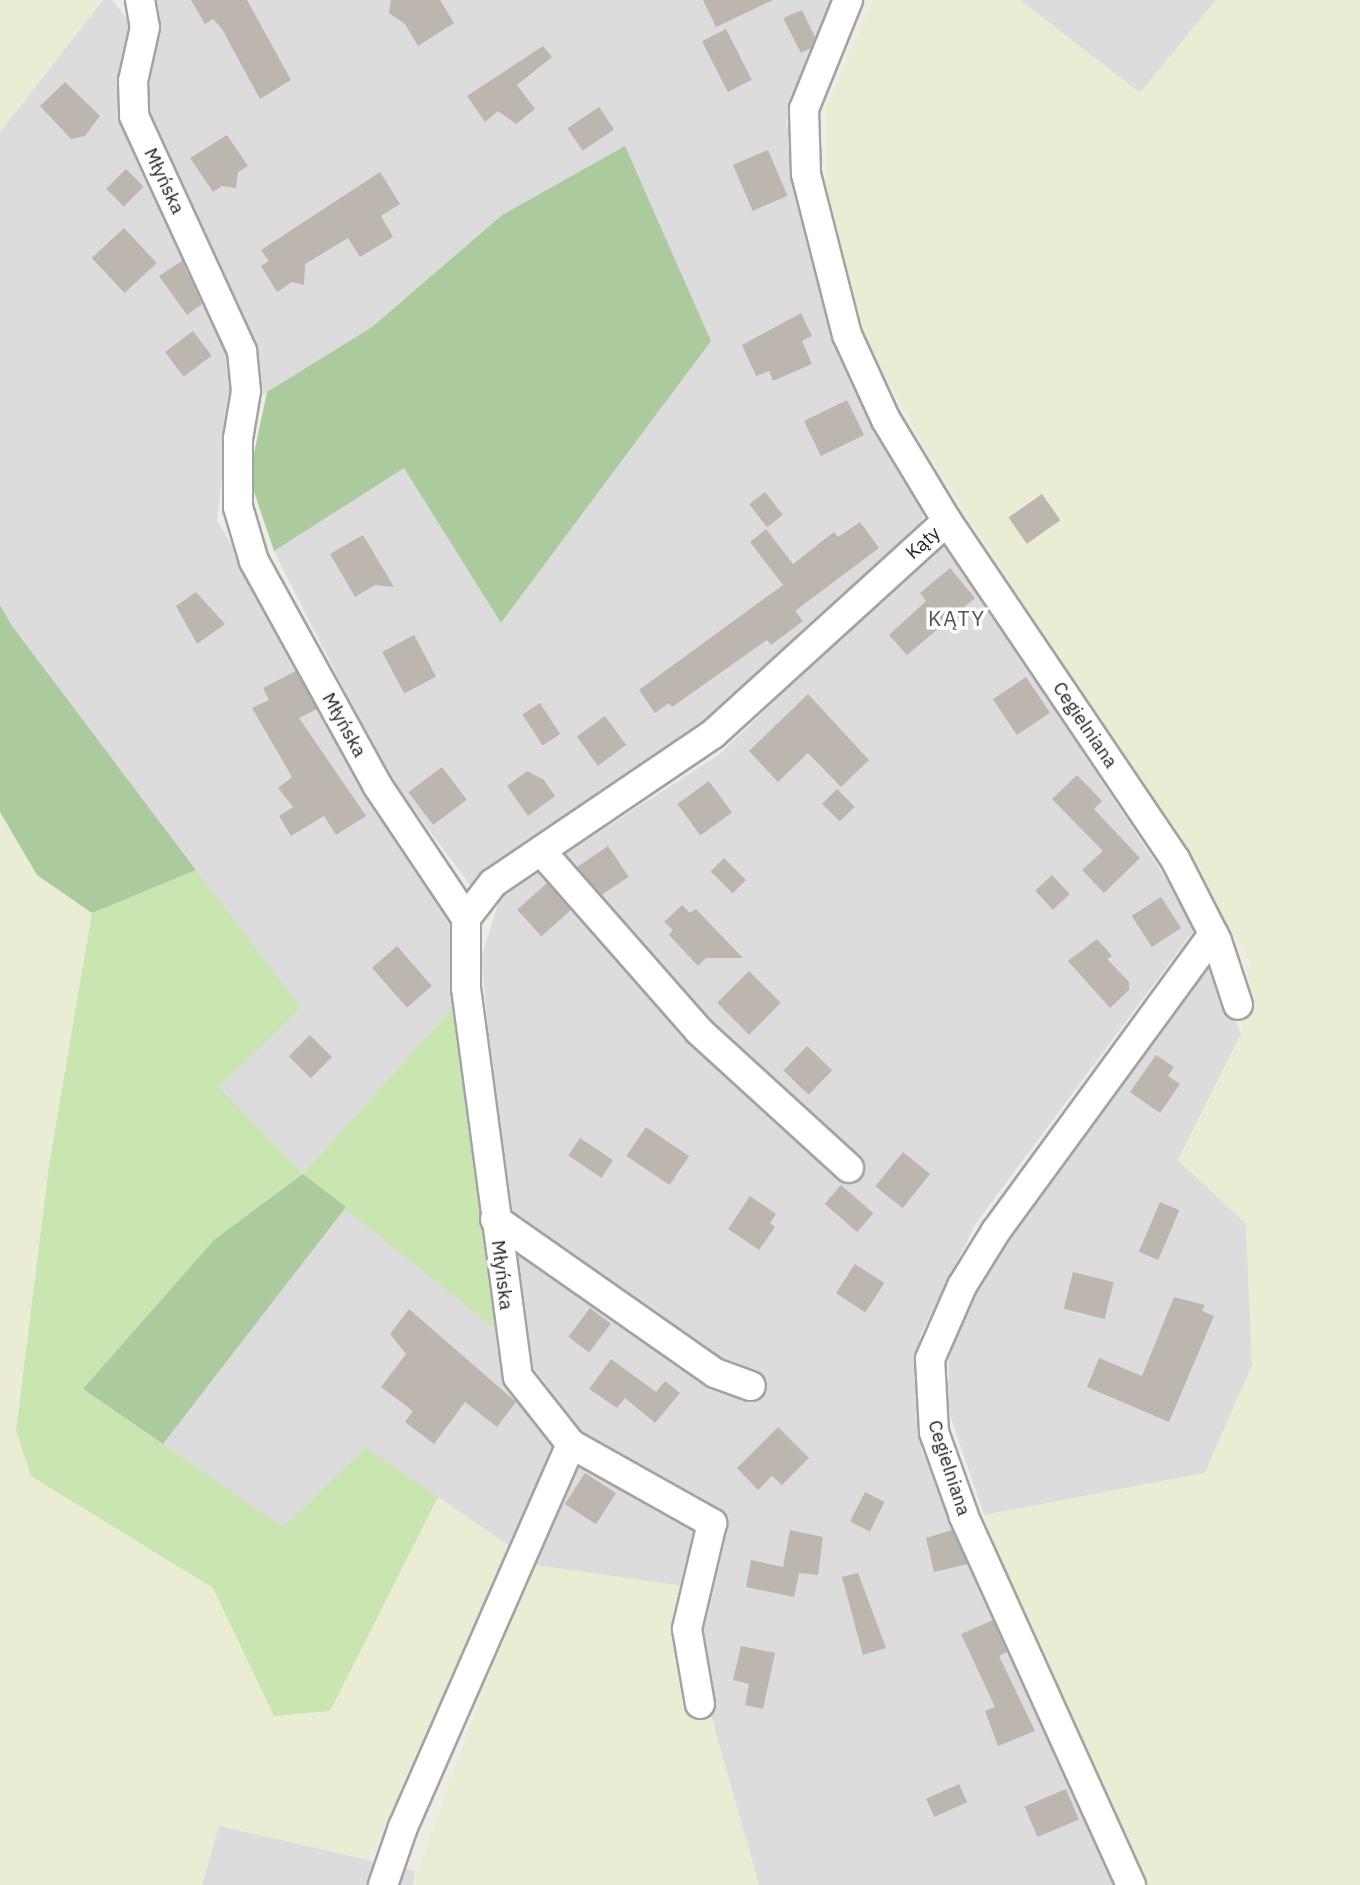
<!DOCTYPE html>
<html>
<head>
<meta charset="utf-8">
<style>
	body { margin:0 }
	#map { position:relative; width:1360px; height:1885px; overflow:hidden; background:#efece6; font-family:"IBM Plex Sans",sans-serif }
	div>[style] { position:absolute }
	.residential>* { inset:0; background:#dddcdc }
	.farmland>* { inset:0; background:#eaecd3 }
	.grass>* { inset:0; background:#c9e5b0 }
	.forest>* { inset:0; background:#abcb9e }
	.building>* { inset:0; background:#bcb6af; transform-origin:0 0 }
	.roads { filter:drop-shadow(2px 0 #a3a3a3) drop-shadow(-2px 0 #a3a3a3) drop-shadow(0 2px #a3a3a3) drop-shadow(0 -2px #a3a3a3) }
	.minor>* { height:28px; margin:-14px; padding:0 14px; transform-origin:14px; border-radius:14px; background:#fff }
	span { translate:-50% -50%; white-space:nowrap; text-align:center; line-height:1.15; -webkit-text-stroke:7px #fff; paint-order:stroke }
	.street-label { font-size:19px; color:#1f1f1f }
	.neighbourhood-label { font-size:21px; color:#525252; letter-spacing:2px }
</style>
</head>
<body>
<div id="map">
	<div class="residential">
		<div style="clip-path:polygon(103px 0,112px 0,128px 20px,126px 122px,235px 354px,217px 521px,458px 927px,460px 1000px,303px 1174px,219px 1087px,300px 1008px,12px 626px,0 605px,0 132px)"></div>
		<div style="clip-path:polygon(145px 0,834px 0,786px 122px,851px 368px,925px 503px,921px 528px,723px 710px,648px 766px,470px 885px,386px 772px,274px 551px,404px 467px,501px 623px,711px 341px,625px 147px,502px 215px,372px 327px,251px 402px,142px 118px,158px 28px)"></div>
		<div style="clip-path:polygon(1020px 0,1216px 0,1140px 93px)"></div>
		<div style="clip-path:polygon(942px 539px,1197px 926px,976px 1223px,920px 1336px,921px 1449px,1113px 1885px,759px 1885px,710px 1712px,529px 1564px,583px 1434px,527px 1359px,510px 1243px,481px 958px,501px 895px,720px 754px)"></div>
		<div style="clip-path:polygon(1210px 960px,1241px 1034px,1178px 1160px,1246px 1223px,1252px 1365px,1205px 1473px,984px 1515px,948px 1409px,949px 1351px,982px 1279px,1038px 1192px)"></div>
		<div style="clip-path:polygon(346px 1207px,497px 1330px,510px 1371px,558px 1446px,514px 1549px,283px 1528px,163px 1444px)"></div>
		<div style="clip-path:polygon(219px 1825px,415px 1871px,413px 1885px,202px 1885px)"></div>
	</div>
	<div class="farmland">
		<div style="clip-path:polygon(0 0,103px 0,0 132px)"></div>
		<div style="clip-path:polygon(873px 0,1020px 0,1140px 93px,1216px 0,1360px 0,1360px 1885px,1130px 1885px,984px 1515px,1205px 1473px,1252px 1365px,1246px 1224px,1178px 1160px,1241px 1034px,1250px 959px,928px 453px,866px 340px,826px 183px,826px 108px)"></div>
		<div style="clip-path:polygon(0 812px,37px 875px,92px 913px,49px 1166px,16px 1431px,31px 1476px,213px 1588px,274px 1716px,330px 1711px,438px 1497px,514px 1549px,368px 1860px,219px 1826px,202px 1885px,0 1885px)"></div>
		<div style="clip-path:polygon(529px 1564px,691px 1587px,704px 1628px,710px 1712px,759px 1885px,413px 1885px)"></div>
	</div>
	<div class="grass">
		<div style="clip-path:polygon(196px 870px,301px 1008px,219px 1087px,303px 1174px,460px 1000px,497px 1330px,303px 1175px,83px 1389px,283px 1527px,366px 1448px,438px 1497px,330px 1711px,274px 1716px,213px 1588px,31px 1476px,16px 1431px,49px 1166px,92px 913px)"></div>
	</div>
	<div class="forest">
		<div style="clip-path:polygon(625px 146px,711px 341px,501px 623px,404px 468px,274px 551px,249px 477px,267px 392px,372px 327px,502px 215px)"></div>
		<div style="clip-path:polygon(0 605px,12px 626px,196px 870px,92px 913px,37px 875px,0 812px)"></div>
		<div style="clip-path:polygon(303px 1174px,346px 1207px,163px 1444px,83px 1389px,214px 1240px)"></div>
	</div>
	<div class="building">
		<div style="clip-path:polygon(191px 0,247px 0,291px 80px,260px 99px,222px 29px,213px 19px,205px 24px)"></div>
		<div style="clip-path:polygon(391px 0,440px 0,454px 23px,418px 46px,405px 24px,389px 13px)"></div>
		<div style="clip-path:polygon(703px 0,773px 0,716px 27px)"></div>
		<div style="clip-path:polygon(802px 10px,815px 37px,811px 48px,801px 53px,783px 18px)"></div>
		<div style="left:726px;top:29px;width:57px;height:27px;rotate:63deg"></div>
		<div style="clip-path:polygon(543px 46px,552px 57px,517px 85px,535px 109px,516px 124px,498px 111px,485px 122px,467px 96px)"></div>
		<div style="clip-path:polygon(65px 82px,100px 116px,85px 136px,71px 139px,40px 106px)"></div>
		<div style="left:599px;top:107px;width:27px;height:38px;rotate:56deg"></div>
		<div style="clip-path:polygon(227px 135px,248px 166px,238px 172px,236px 188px,222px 186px,213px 192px,190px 158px)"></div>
		<div style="left:768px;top:150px;width:50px;height:38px;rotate:67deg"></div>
		<div style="left:126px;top:169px;width:25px;height:28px;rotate:45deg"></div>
		<div style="clip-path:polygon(380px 172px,400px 204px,381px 216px,393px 237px,360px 257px,348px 238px,305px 264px,304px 285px,292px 282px,277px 292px,261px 266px,269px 261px,261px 250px)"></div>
		<div style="left:124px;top:228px;width:48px;height:44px;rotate:47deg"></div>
		<div style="clip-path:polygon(182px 261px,202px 304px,187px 315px,159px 276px)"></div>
		<div style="clip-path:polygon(801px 313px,812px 336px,802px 341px,812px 364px,773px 381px,769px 371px,756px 376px,742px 345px)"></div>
		<div style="left:193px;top:331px;width:31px;height:35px;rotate:53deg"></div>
		<div style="left:847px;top:400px;width:39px;height:48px;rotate:64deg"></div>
		<div style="left:765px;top:492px;width:29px;height:20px;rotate:52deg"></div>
		<div style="left:1042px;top:494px;width:32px;height:41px;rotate:55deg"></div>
		<div style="clip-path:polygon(860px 522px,879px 548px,795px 611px,803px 621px,771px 645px,767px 640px,672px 707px,669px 703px,655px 713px,639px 690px,783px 585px,750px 542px,766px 529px,793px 564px,834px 532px,838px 537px)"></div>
		<div style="clip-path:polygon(363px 535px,394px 587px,375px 585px,355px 597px,330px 554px)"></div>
		<div style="clip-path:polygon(950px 568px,975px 598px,907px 655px,889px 635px,926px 601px,920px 593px)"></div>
		<div style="clip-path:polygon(196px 592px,225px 624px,197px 644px,176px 606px)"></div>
		<div style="left:414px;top:635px;width:47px;height:36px;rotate:62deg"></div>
		<div style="clip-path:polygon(296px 671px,317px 709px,299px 718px,366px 816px,336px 835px,324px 816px,291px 836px,279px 816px,293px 807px,278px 788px,292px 777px,252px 708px,269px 700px,263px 688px)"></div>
		<div style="left:1026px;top:677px;width:43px;height:40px;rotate:56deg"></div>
		<div style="clip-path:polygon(808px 694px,869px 760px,841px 787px,808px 753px,778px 782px,749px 751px)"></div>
		<div style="left:540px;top:703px;width:37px;height:21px;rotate:57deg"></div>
		<div style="left:605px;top:716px;width:36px;height:35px;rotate:54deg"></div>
		<div style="left:442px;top:767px;width:41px;height:42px;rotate:53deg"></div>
		<div style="clip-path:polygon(527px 771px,544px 780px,555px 796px,528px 816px,507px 786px)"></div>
		<div style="clip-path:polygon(1077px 775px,1102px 801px,1094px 809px,1140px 858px,1104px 893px,1082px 870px,1103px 851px,1052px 799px)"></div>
		<div style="left:709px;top:781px;width:39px;height:39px;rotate:54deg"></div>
		<div style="left:837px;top:789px;width:25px;height:21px;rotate:45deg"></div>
		<div style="left:608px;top:846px;width:37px;height:37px;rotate:56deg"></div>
		<div style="left:724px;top:858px;width:31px;height:19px;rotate:45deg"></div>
		<div style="left:1052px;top:875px;width:26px;height:23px;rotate:47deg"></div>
		<div style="left:547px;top:883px;width:36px;height:40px;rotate:48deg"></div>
		<div style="left:1161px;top:897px;width:37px;height:35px;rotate:57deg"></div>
		<div style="clip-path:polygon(682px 905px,690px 913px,696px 909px,743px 958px,706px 958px,698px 966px,669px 935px,673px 930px,664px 922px)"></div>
		<div style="clip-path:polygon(1097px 939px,1112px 956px,1107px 959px,1129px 982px,1129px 990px,1110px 1008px,1068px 961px)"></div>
		<div style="left:397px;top:946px;width:53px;height:33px;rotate:49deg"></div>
		<div style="left:749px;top:971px;width:45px;height:45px;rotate:45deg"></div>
		<div style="left:310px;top:1035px;width:31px;height:30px;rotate:45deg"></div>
		<div style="left:807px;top:1046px;width:35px;height:34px;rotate:44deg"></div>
		<div style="clip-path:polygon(1156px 1055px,1174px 1067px,1168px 1076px,1180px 1084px,1160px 1113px,1130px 1092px)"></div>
		<div style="left:646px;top:1127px;width:52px;height:35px;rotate:34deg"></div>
		<div style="left:580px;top:1138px;width:40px;height:21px;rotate:34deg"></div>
		<div style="left:903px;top:1152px;width:35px;height:44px;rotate:39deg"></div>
		<div style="left:841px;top:1185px;width:43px;height:25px;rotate:41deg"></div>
		<div style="clip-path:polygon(750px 1196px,776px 1214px,770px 1223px,775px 1227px,759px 1250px,728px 1229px)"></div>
		<div style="left:1160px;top:1202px;width:21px;height:54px;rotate:23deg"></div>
		<div style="left:855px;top:1264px;width:35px;height:35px;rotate:33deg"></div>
		<div style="left:1073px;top:1272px;width:42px;height:38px;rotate:14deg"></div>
		<div style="clip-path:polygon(1174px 1297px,1205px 1305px,1202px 1311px,1214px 1316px,1169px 1422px,1087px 1387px,1099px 1358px,1142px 1376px)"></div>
		<div style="left:590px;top:1308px;width:26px;height:36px;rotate:37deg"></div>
		<div style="clip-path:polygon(409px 1309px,516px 1402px,497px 1427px,465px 1402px,434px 1444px,405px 1422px,413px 1411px,381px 1387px,406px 1354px,390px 1334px)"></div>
		<div style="clip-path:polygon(611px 1359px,656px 1392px,665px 1381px,680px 1393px,655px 1423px,625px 1398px,617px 1408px,589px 1389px)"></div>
		<div style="clip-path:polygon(778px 1427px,809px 1458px,782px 1485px,772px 1476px,758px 1490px,737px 1468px)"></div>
		<div style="left:585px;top:1473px;width:37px;height:37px;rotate:33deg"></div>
		<div style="left:865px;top:1492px;width:22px;height:33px;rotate:27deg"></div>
		<div style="clip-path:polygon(790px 1530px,823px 1537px,818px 1575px,799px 1573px,794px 1597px,746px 1587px,751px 1560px,783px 1567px)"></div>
		<div style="clip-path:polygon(952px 1530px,968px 1564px,934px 1572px,926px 1538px)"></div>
		<div style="clip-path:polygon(858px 1573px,886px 1648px,863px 1655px,842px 1577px)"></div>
		<div style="clip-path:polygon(993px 1620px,1007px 1652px,999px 1656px,1035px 1731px,998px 1746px,985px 1711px,995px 1707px,961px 1634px)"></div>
		<div style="clip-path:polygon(741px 1646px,775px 1653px,763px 1709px,745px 1705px,749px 1684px,733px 1680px)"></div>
		<div style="left:959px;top:1784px;width:20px;height:36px;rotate:66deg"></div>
		<div style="left:1066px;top:1789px;width:33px;height:45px;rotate:67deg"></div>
	</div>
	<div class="roads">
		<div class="minor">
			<div style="left:140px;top:0;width:27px;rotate:80deg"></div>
			<div style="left:145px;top:27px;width:55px;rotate:102.5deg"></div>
			<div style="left:133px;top:81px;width:35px;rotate:88deg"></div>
			<div style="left:134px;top:116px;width:259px;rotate:65.3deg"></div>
			<div style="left:242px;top:351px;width:40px;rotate:84.3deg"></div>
			<div style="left:246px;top:391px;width:49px;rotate:99.5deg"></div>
			<div style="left:238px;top:439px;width:68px;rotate:90deg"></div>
			<div style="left:238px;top:507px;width:56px;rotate:73.5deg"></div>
			<div style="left:254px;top:561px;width:256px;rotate:61.2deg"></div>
			<div style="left:377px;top:785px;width:160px;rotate:56.2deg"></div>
			<div style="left:466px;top:918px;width:70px;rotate:90deg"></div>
			<div style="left:466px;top:988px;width:392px;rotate:82.4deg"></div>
			<div style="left:518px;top:1377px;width:85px;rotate:51.7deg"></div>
			<div style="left:571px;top:1444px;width:162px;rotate:29.3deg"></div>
			<div style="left:712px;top:1523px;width:109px;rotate:103.3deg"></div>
			<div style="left:687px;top:1629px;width:76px;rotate:80.2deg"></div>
			<div style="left:947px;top:521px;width:408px;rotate:56deg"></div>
			<div style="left:1175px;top:859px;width:92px;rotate:62.9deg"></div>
			<div style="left:1217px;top:941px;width:67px;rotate:71.8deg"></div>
			<div style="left:541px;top:851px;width:240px;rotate:48.7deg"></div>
			<div style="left:699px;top:1031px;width:203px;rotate:42.4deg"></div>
			<div style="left:466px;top:918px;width:44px;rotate:-52.4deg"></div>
			<div style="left:493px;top:883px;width:266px;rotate:-34.1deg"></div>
			<div style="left:713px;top:734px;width:316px;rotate:-42.3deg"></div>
			<div style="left:947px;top:521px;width:118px;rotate:-121.1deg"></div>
			<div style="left:886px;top:420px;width:94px;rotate:-114.6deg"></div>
			<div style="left:847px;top:335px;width:166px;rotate:-104.3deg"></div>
			<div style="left:806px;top:174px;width:65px;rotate:-91.8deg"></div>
			<div style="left:804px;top:109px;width:118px;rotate:-68deg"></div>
			<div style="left:495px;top:1219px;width:269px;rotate:35deg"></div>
			<div style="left:715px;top:1373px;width:38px;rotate:20deg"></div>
			<div style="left:383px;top:1885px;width:61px;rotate:-71deg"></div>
			<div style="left:403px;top:1827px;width:418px;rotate:-66.3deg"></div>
			<div style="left:1131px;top:1885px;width:405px;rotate:-114.4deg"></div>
			<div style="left:964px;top:1516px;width:89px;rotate:-109.7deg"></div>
			<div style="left:934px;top:1432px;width:73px;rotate:-93.1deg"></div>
			<div style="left:930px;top:1359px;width:80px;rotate:-66.3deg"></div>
			<div style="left:962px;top:1286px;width:65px;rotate:-58.3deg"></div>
			<div style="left:996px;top:1231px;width:368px;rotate:-53.8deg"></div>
		</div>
	</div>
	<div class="street-label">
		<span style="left:164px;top:181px;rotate:65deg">Młyńska</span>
		<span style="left:923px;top:543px;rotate:-42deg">Kąty</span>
		<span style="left:344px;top:725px;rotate:61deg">Młyńska</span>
		<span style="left:1085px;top:725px;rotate:56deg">Cegielniana</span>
		<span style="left:502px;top:1275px;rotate:83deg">Młyńska</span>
		<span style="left:949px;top:1468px;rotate:72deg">Cegielniana</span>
	</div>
	<div class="neighbourhood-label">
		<span style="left:957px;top:618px">KĄTY</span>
	</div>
</div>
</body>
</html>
